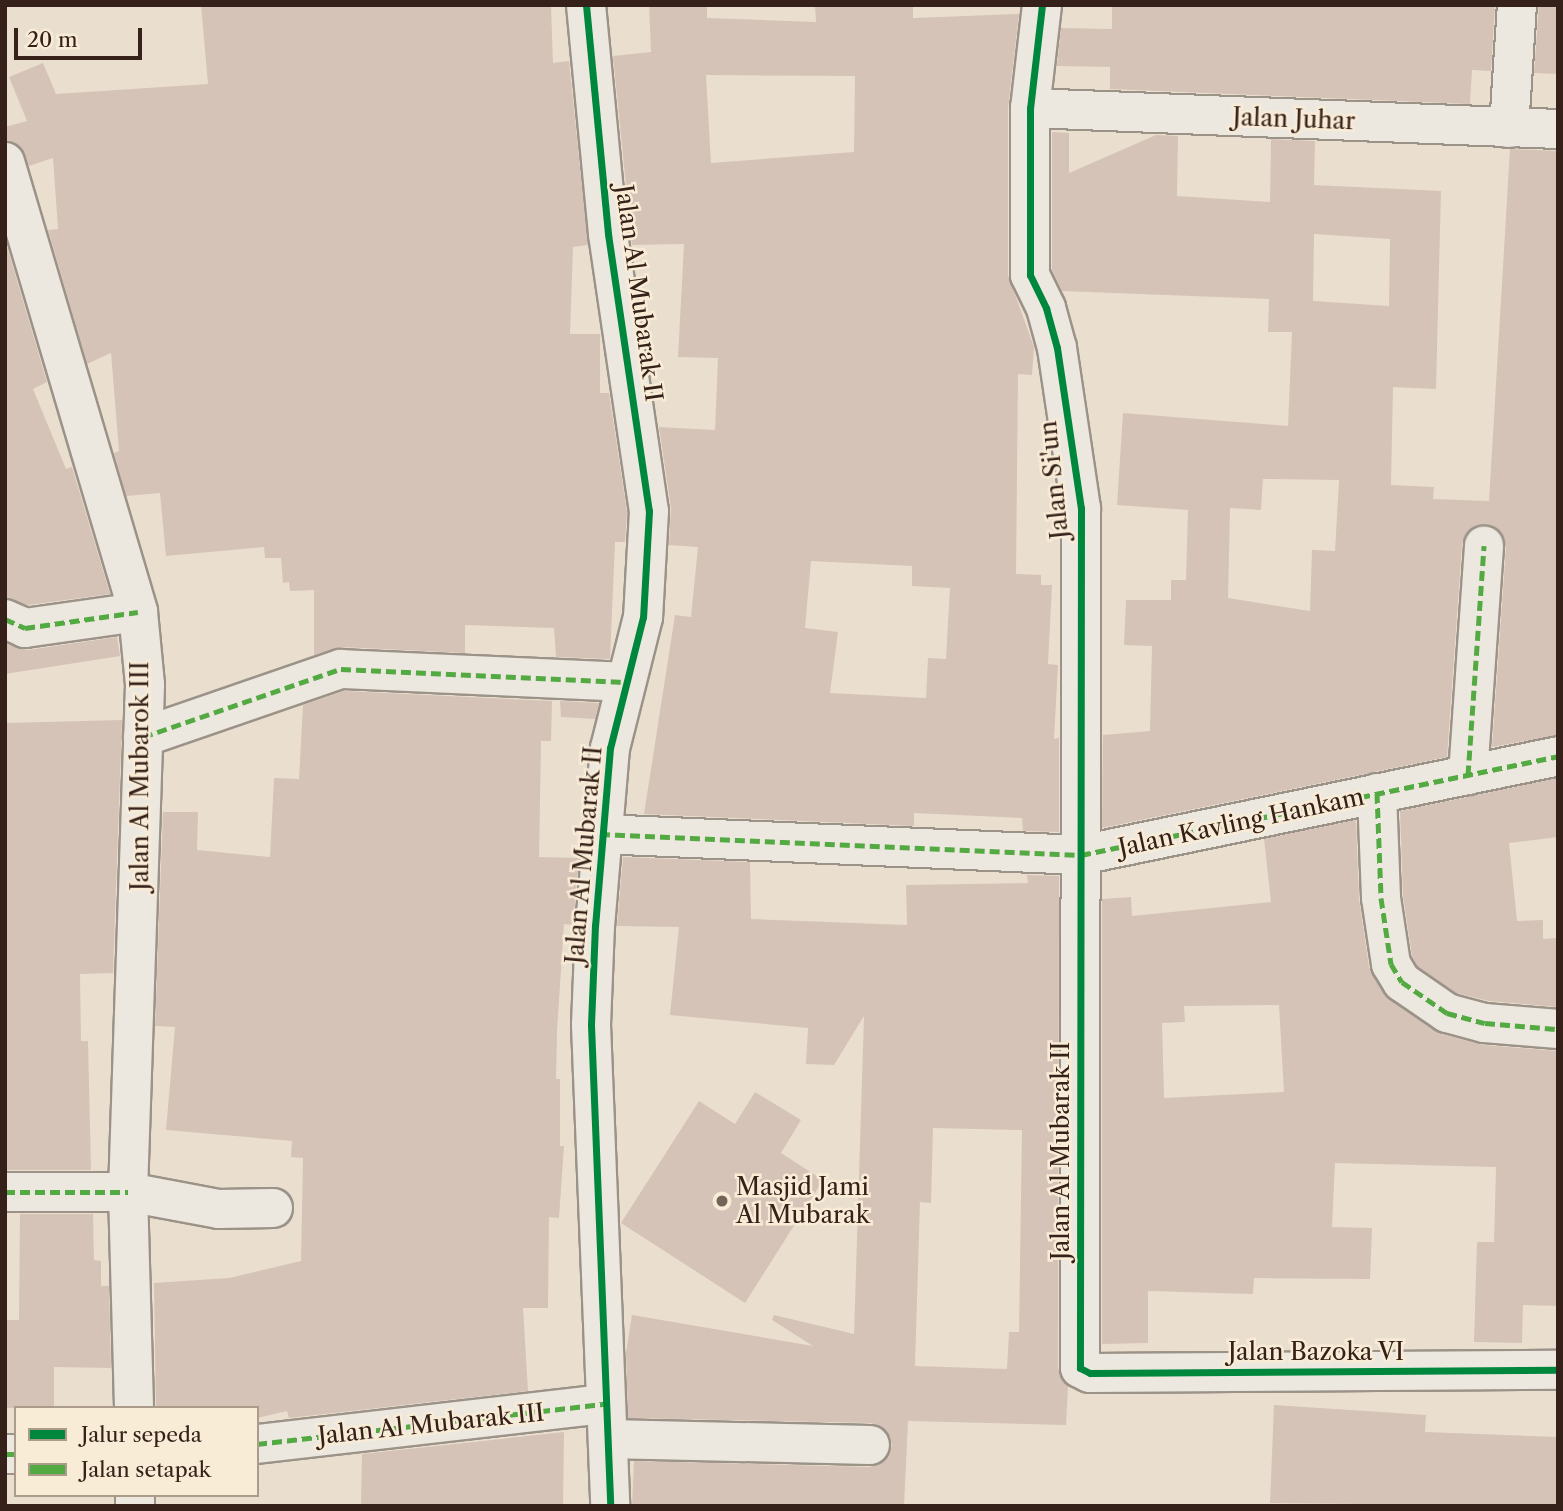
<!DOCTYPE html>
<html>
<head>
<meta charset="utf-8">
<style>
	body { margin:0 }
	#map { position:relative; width:1563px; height:1511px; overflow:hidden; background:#eadfce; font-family:"Libre Caslon Text",serif }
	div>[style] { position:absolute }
	.building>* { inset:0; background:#d5c3b7 }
	.roads { filter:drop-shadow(2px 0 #9b9288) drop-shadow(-2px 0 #9b9288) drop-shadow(0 2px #9b9288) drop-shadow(0 -2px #9b9288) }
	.minor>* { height:38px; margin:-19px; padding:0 19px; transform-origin:19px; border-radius:19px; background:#ede8df }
	.quiet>* { height:5px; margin-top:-2.5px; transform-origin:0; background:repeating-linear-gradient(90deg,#54aa42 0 10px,transparent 0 15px) }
	.cycleway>* { height:7px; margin:-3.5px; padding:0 3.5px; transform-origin:3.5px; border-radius:3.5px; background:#00873e }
	.dots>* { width:19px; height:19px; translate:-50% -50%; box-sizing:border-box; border:4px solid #f9ecd7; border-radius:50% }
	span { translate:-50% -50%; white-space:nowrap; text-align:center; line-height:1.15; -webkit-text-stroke:5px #f9ecd7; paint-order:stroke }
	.street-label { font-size:24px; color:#352119 }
	.poi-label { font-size:24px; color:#352119 }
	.left { translate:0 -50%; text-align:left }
	.frame { position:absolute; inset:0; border:7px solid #352119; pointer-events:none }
	.legend { position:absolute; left:14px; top:1406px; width:245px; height:91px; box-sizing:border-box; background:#f9ecd7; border:2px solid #ab9b8b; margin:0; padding:9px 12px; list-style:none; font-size:21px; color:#352119 }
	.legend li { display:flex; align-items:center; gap:14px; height:35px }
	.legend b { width:35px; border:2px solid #ab9b8b }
	.scale { position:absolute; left:14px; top:28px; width:128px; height:32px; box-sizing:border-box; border:4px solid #352119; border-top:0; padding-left:9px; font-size:21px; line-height:24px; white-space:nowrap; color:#352119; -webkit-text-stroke:5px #f9ecd7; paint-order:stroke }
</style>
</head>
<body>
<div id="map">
	<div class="building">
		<div style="clip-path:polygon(201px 5px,551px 5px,553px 63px,569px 61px,588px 245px,573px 247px,570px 334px,600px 334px,600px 393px,609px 393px,627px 512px,625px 542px,615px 542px,610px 659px,556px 657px,554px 628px,465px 625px,465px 653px,342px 647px,314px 655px,314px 590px,290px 591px,289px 582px,283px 583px,281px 558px,265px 558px,264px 547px,166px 556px,160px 493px,126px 496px,114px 453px,119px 451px,111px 353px,87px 364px,48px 230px,58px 229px,53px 158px,29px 166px,20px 147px,5px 141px,5px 127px,27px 121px,9px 77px,43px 63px,56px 94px,208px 84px)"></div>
		<div style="clip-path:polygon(evenodd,649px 5px,707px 5px,707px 18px,816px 22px,815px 5px,913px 5px,913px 18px,1019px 14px,1008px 108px,1008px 275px,1034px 347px,1032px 375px,1018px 374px,1016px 574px,1041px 575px,1041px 585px,1052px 585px,1048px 664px,1058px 665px,1054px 739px,1059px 738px,1059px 832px,1023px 831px,1022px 818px,914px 813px,914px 826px,644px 814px,675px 615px,691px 617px,698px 547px,669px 545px,671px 508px,659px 427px,715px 430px,718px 358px,678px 357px,684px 244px,632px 245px,613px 56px,651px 52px,649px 5px,706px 75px,855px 76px,854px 152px,711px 163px,706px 75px,649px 5px,811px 561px,912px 566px,912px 586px,950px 588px,946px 659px,928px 658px,926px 698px,830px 693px,838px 632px,805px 628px,811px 561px)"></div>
		<div style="clip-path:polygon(1112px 5px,1495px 5px,1491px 71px,1472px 70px,1470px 104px,1110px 89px,1110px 67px,1057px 66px,1061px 28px,1112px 29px)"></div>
		<div style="clip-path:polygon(1539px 5px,1558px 5px,1558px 74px,1534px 73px)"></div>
		<div style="clip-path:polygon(evenodd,1052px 132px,1069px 133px,1069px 173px,1156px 135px,1178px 136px,1177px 196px,1270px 202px,1271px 139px,1315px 141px,1314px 185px,1441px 191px,1436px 389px,1393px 387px,1391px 485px,1434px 487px,1433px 499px,1489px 501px,1510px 149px,1558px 151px,1558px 735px,1492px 747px,1506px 547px,1496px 528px,1475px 526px,1462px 544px,1447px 757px,1102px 828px,1103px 735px,1150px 731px,1152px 646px,1124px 645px,1126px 600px,1171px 600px,1171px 580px,1186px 580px,1188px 510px,1117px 505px,1123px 413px,1288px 426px,1292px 332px,1268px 332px,1269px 299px,1062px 291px,1052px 270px,1052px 132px,1314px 234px,1390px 239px,1389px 306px,1313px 301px,1314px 234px,1052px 132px,1263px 479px,1339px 480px,1335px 551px,1312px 550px,1310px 611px,1228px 598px,1230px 508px,1261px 510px,1263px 479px)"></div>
		<div style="clip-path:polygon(5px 240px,47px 382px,33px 389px,66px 469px,72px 467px,110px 594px,28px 605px,5px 598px)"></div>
		<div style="clip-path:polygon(117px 637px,120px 656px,5px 674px,5px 643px,28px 650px)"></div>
		<div style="clip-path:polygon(344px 691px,552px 701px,551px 741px,541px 741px,539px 857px,579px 858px,573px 925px,564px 924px,557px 1031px,556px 1079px,560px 1079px,560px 1146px,564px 1146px,559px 1218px,549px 1217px,548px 1308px,523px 1308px,528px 1391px,289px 1418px,287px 1411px,257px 1418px,257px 1408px,156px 1408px,154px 1283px,229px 1278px,301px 1261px,303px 1158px,291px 1157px,292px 1141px,166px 1130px,175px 1027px,155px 1026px,163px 812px,198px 812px,197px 850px,270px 857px,274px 778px,299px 779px,303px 705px)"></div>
		<div style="clip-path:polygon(560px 701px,599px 703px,595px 719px,561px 717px)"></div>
		<div style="clip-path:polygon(122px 720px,113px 973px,80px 974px,81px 1041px,88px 1041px,91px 1170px,5px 1170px,5px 723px)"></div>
		<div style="clip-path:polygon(1558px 778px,1558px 837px,1509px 843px,1517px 921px,1543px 920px,1543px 939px,1558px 938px,1558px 1007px,1489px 1001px,1456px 993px,1418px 967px,1412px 956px,1403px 896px,1400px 811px)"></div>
		<div style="clip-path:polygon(evenodd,1356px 820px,1359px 899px,1369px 967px,1384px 994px,1441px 1034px,1483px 1045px,1558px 1051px,1558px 1306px,1523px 1305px,1522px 1343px,1474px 1342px,1477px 1242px,1494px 1242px,1496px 1167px,1335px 1163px,1332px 1227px,1372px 1228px,1370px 1279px,1254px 1278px,1253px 1294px,1148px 1291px,1148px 1343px,1102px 1344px,1102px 899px,1131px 897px,1132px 916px,1271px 902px,1264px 839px,1356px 820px,1279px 1005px,1284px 1092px,1164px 1098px,1162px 1023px,1185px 1022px,1184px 1006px,1279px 1005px)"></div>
		<div style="clip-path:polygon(evenodd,623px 857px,750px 862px,751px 919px,907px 925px,906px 885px,1028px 883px,1027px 875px,1059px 876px,1058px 1368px,1068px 1386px,1066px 1425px,908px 1421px,904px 1506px,632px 1506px,634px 1461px,870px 1467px,888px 1457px,892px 1445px,882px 1427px,871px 1423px,628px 1418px,626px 1353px,632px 1315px,813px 1346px,772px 1320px,774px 1315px,854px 1334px,864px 1016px,834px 1065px,806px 1064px,808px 1028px,670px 1015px,679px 927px,617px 926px,623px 857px,933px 1128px,1022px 1130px,1019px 1332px,1009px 1332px,1007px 1369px,915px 1366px,920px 1202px,931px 1203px,933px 1128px)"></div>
		<div style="clip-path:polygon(755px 1092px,801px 1120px,781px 1153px,823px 1180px,745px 1303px,621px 1223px,699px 1101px,735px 1124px)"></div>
		<div style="clip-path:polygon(93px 1214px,94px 1260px,101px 1261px,101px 1286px,109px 1286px,111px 1368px,54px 1367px,54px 1408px,5px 1408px,5px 1320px,19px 1320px,20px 1214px)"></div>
		<div style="clip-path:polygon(1274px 1405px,1426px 1415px,1425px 1432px,1558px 1437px,1558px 1506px,1270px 1503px)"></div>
		<div style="clip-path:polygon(564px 1432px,563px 1506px,361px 1506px,362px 1454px)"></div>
	</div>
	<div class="roads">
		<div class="minor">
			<div style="left:586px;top:5px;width:230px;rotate:84.5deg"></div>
			<div style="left:608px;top:234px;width:280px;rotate:81.6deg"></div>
			<div style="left:649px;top:511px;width:106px;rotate:93.2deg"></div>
			<div style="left:643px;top:617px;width:135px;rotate:104.1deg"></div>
			<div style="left:610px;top:748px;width:178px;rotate:94.8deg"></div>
			<div style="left:595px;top:925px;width:100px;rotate:92.3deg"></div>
			<div style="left:591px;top:1025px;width:481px;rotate:87.7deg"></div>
			<div style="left:1042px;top:5px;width:104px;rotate:96.6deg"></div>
			<div style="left:1030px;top:108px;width:167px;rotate:90deg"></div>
			<div style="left:1030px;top:275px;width:37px;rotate:64deg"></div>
			<div style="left:1046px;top:308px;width:41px;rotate:74.6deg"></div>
			<div style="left:1057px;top:348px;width:162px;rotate:81.5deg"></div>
			<div style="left:1081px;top:508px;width:860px;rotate:90.07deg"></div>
			<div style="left:1080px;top:1368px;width:11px;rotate:27deg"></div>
			<div style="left:1090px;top:1373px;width:468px;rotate:-0.4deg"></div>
			<div style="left:1030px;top:108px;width:528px;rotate:2.28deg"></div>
			<div style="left:1509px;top:128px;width:123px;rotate:-86.3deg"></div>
			<div style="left:5px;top:162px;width:469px;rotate:73.5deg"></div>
			<div style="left:138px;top:612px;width:73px;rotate:84.5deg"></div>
			<div style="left:145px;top:685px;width:507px;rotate:91.92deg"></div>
			<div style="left:128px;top:1192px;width:216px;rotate:88.4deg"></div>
			<div style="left:5px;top:619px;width:22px;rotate:24deg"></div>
			<div style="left:25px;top:628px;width:114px;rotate:-8.1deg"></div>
			<div style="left:143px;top:737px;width:209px;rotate:-19deg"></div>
			<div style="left:341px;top:669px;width:284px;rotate:2.6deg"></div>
			<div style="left:1468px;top:775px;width:230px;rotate:-86deg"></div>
			<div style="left:1377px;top:793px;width:105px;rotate:87.8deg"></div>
			<div style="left:1381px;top:898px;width:67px;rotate:81.4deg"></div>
			<div style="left:1391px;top:964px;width:21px;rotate:59deg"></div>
			<div style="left:1402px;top:982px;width:55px;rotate:34.6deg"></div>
			<div style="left:1447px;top:1013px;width:39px;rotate:15deg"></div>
			<div style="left:1485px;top:1023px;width:73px;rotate:4.7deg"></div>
			<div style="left:600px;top:834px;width:481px;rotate:2.5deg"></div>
			<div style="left:1081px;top:855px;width:487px;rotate:-11.7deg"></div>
			<div style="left:5px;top:1192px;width:123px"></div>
			<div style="left:128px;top:1192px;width:93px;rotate:10.6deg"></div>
			<div style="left:219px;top:1209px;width:54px;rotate:-1.1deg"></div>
			<div style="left:608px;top:1439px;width:262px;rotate:1.3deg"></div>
			<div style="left:257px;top:1444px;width:350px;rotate:-6.6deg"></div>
			<div style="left:5px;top:1454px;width:11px"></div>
			<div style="left:135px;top:1506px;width:11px;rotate:-90deg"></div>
		</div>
	</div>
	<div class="quiet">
		<div style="left:5px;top:619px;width:22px;rotate:24deg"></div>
		<div style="left:25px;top:628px;width:114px;rotate:-8.1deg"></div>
		<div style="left:143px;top:737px;width:209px;rotate:-19deg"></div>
		<div style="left:341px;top:669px;width:284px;rotate:2.6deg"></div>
		<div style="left:1468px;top:775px;width:230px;rotate:-86deg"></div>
		<div style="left:1377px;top:793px;width:105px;rotate:87.8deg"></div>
		<div style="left:1381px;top:898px;width:67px;rotate:81.4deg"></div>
		<div style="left:1391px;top:964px;width:21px;rotate:59deg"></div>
		<div style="left:1402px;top:982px;width:55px;rotate:34.6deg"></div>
		<div style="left:1447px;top:1013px;width:39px;rotate:15deg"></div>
		<div style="left:1485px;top:1023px;width:71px;rotate:4.8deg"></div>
		<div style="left:600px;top:834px;width:481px;rotate:2.5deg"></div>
		<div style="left:1081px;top:855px;width:487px;rotate:-11.7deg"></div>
		<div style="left:5px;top:1192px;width:123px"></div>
		<div style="left:257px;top:1444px;width:350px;rotate:-6.6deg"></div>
		<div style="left:5px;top:1454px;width:11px"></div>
	</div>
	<div class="cycleway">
		<div style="left:586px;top:5px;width:230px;rotate:84.5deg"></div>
		<div style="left:608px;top:234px;width:280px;rotate:81.6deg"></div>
		<div style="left:649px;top:511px;width:106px;rotate:93.2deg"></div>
		<div style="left:643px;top:617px;width:135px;rotate:104.1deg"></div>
		<div style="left:610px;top:748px;width:178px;rotate:94.8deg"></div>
		<div style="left:595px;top:925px;width:100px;rotate:92.3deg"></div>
		<div style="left:591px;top:1025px;width:481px;rotate:87.7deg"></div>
		<div style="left:1042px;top:5px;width:104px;rotate:96.6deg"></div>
		<div style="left:1030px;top:108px;width:167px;rotate:90deg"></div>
		<div style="left:1030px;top:275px;width:37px;rotate:64deg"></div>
		<div style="left:1046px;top:308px;width:41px;rotate:74.6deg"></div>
		<div style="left:1057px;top:348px;width:162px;rotate:81.5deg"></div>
		<div style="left:1081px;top:508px;width:860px;rotate:90.07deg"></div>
		<div style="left:1080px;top:1368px;width:11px;rotate:27deg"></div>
		<div style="left:1090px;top:1373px;width:468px;rotate:-0.4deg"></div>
	</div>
	<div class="dots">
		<div style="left:722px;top:1201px;background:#746458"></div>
	</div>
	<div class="street-label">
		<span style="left:1294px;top:119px;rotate:2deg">Jalan Juhar</span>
		<span style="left:639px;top:293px;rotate:82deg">Jalan Al Mubarak II</span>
		<span style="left:1054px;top:480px;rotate:-96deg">Jalan Si'un</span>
		<span style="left:140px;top:776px;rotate:-90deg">Jalan Al Mubarok III</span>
		<span style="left:1241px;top:822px;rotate:-12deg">Jalan Kavling Hankam</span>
		<span style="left:584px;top:855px;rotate:-85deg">Jalan Al Mubarak II</span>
		<span style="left:1061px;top:1151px;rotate:-90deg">Jalan Al Mubarak II</span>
		<span style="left:1316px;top:1352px">Jalan Bazoka VI</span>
		<span style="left:431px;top:1424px;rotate:-6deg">Jalan Al Mubarak III</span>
	</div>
	<div class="poi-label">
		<span class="left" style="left:736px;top:1201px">Masjid Jami<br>Al Mubarak</span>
	</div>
	<div class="frame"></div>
	<ul class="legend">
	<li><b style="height:9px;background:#00873e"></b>Jalur sepeda</li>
	<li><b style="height:9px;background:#54aa42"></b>Jalan setapak</li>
	</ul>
	<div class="scale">20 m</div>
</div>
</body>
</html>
